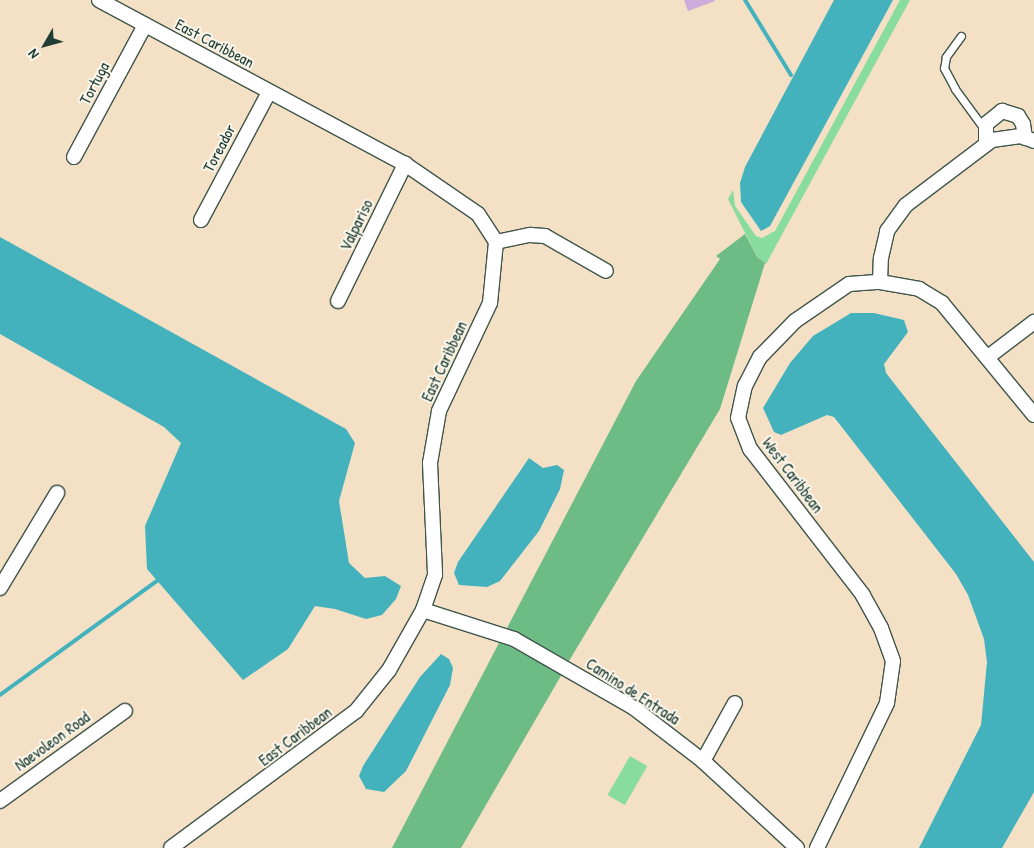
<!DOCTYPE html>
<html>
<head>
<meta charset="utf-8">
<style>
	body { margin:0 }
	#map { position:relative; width:1034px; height:848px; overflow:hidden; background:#f3e0c5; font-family:"Patrick Hand",sans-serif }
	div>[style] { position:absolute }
	.green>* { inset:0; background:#88dc9e; transform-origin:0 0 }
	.forest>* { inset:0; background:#6ebc85 }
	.water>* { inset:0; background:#43b2bd }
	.stream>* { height:4px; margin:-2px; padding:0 2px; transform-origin:2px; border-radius:2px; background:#43b2bd }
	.building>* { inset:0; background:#ceabdb }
	.roads { filter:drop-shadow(1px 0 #3f554a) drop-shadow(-1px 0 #3f554a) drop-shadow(0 1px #3f554a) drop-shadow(0 -1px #3f554a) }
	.service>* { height:7px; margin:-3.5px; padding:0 3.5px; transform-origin:3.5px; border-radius:3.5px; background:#fff }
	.minor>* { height:14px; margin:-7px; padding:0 7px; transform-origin:7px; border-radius:7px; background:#fff }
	span { translate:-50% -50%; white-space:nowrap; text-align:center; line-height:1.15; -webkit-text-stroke:4px #fbf7ec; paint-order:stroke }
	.street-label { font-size:16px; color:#1f3d34 }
	.north { position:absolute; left:20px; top:20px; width:50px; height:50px; -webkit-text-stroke:4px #fbf7ec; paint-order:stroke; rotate:232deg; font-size:14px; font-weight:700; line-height:20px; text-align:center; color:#1f3d34 }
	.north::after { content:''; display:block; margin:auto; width:18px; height:22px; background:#1f3d34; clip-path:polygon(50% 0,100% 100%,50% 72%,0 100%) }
</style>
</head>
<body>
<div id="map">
	<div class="green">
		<div style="clip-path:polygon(900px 0,910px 0,766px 264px,757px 257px,728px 199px,733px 190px,735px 206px,756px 236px,762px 238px,775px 231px)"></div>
		<div style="left:630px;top:756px;width:20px;height:45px;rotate:30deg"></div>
	</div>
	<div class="forest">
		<div style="clip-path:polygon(745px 234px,757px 257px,765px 263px,720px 409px,569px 661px,507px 628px,636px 381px,720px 259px,716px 256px)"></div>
		<div style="clip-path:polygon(500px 641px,562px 674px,461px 848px,392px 848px)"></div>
	</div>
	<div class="water">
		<div style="clip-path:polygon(834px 0,893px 0,770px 226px,761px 231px,741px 202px,740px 183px,745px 167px)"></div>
		<div style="clip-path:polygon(0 237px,346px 429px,355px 443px,339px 501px,349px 563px,365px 578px,385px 576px,401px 586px,396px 599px,382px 615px,366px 619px,335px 609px,315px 606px,288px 649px,243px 680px,147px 569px,145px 526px,181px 443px,164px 427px,0 334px)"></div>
		<div style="clip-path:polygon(851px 313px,874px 313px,904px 320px,908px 332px,884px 364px,886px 373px,1034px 562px,1034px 792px,1002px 848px,919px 848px,981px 725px,987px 662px,984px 639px,968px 595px,956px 574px,834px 417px,827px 415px,781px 435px,774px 432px,763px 408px,790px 363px,813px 336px)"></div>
		<div style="clip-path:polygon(529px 458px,543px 468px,557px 465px,564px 470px,560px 489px,539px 531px,500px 581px,487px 587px,459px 585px,454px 573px,458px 562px)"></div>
		<div style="clip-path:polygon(441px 654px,449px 659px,453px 668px,450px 685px,406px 771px,384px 792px,366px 789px,359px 776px,363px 766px,420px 677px)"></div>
	</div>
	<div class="stream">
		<div style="left:745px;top:0;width:88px;rotate:58.5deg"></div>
		<div style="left:0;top:695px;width:194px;rotate:-36deg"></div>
	</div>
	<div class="building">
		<div style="clip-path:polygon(684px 0,714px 0,715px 1px,688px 11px)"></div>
	</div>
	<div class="roads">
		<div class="service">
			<div style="left:961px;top:36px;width:26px;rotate:126deg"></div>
			<div style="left:946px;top:57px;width:11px;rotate:100deg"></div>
			<div style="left:944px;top:68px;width:24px;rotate:62deg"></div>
			<div style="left:955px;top:89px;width:51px;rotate:53.8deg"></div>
		</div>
		<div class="minor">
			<div style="left:99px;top:0;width:347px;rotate:28.2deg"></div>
			<div style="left:405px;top:164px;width:88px;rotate:34.4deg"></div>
			<div style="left:478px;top:214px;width:33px;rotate:57deg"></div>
			<div style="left:496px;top:242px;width:61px;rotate:95.6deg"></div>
			<div style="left:490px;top:303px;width:119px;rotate:115.3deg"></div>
			<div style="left:439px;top:411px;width:53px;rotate:99.8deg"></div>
			<div style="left:430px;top:463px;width:112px;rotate:87.4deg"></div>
			<div style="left:435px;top:575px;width:37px;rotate:109deg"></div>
			<div style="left:423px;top:610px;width:69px;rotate:119.5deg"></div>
			<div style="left:389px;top:670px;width:53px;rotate:128.8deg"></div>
			<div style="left:356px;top:711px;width:230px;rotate:143.5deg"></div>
			<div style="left:986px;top:144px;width:20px;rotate:-90deg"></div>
			<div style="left:986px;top:124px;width:21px;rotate:-39deg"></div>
			<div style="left:1002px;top:111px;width:17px;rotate:17deg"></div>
			<div style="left:1018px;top:116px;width:9px;rotate:58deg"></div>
			<div style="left:1023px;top:124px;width:14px;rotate:82deg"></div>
			<div style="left:74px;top:157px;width:150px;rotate:-61.7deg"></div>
			<div style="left:201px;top:220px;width:145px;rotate:-62deg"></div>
			<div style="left:496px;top:242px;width:35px;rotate:-12deg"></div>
			<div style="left:530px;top:235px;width:15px;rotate:4deg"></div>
			<div style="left:545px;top:236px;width:70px;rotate:29.8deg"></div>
			<div style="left:880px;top:282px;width:24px;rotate:-88deg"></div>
			<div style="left:881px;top:258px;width:28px;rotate:-77deg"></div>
			<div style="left:887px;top:231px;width:32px;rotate:-54deg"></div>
			<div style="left:906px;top:205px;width:108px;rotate:-37.1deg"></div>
			<div style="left:992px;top:140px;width:29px;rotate:-8deg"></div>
			<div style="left:1021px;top:136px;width:14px;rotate:21deg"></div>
			<div style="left:338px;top:301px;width:153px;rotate:-63.9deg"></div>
			<div style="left:988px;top:357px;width:58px;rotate:-37.3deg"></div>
			<div style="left:0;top:588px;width:111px;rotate:-59deg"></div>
			<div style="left:423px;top:610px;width:96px;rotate:17.7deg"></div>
			<div style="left:514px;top:639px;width:138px;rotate:29.9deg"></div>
			<div style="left:634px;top:708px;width:87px;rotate:37.5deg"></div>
			<div style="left:703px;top:761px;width:128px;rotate:42.8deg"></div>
			<div style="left:703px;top:761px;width:66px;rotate:-61.1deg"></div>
			<div style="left:0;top:801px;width:154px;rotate:-35.8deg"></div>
			<div style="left:817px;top:848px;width:161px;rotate:-64.2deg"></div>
			<div style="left:887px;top:703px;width:42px;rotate:-81.9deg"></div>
			<div style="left:893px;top:661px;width:35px;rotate:-110deg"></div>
			<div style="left:881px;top:628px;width:38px;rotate:-119deg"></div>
			<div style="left:863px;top:595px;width:185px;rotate:-127.7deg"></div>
			<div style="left:750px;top:449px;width:33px;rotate:-111deg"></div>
			<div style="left:738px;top:418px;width:33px;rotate:-78deg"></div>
			<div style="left:745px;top:386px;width:33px;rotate:-63deg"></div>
			<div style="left:760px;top:357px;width:50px;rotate:-45.8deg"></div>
			<div style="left:795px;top:321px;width:65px;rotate:-34.4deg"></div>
			<div style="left:849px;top:284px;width:31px;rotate:-4deg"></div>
			<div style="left:880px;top:282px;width:40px;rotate:10deg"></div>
			<div style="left:919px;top:289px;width:27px;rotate:31deg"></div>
			<div style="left:942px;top:303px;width:145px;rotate:50.6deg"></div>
		</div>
	</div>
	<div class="street-label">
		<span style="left:215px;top:43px;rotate:28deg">East Caribbean</span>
		<span style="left:94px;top:83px;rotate:-62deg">Tortuga</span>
		<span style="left:219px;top:148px;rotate:-62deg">Toreador</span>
		<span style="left:356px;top:225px;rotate:-64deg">Valpariso</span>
		<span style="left:444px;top:361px;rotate:-65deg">East Caribbean</span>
		<span style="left:793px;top:475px;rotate:53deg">West Caribbean</span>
		<span style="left:633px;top:691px;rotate:33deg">Camino de Entrada</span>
		<span style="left:295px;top:736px;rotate:-37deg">East Caribbean</span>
		<span style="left:52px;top:741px;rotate:-36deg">Naevoleon Road</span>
	</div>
	<div class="north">N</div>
</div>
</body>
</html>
